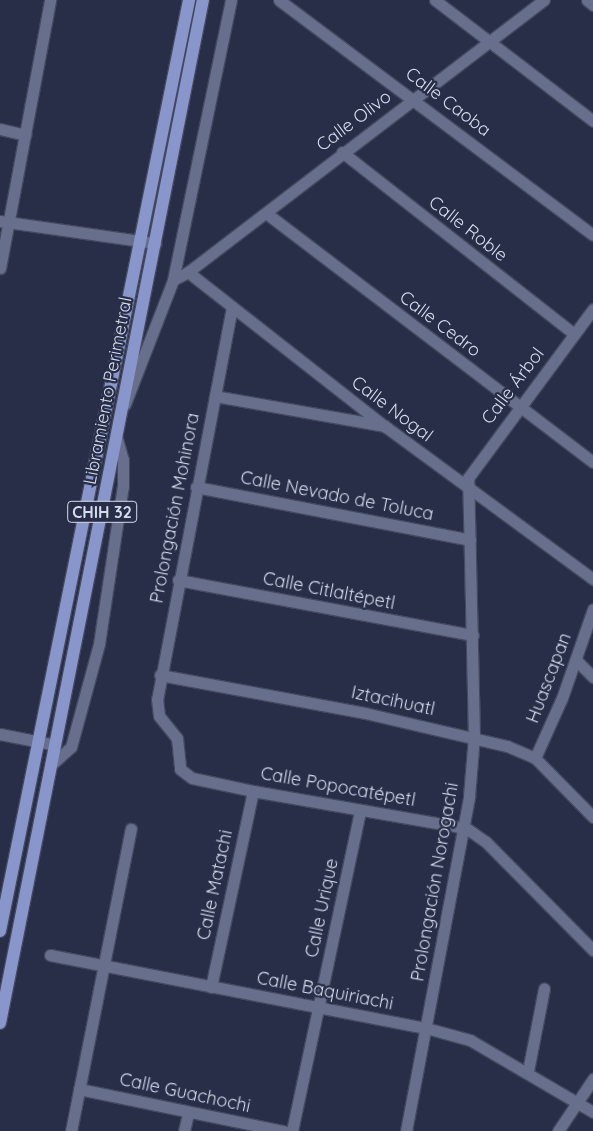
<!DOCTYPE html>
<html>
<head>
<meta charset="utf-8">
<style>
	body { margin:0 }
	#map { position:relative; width:593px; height:1131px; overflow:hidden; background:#282e48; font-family:Quicksand,sans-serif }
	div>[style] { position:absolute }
	.roads { filter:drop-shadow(1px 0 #44495f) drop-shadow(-1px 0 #44495f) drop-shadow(0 1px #44495f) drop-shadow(0 -1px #44495f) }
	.street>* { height:11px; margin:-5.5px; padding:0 5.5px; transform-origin:5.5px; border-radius:5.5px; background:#686f8d }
	.primary>* { height:12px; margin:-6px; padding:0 6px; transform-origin:6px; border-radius:6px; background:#8996cb }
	span { translate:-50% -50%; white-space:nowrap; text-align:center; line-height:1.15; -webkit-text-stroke:4.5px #282e48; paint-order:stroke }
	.shield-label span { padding:1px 4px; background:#282e48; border:1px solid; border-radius:4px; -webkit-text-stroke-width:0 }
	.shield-label { font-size:16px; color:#d7dced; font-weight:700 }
	.street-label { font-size:18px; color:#d7dced }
</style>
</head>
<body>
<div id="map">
	<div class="roads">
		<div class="street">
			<div style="left:279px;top:0;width:392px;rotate:36.8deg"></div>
			<div style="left:435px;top:0;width:199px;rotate:37.4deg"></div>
			<div style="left:587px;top:0;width:8px;rotate:40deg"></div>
			<div style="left:0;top:129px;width:26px;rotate:13deg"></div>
			<div style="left:342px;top:152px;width:295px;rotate:38.1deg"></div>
			<div style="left:266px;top:213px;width:411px;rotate:37.3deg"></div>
			<div style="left:0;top:221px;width:157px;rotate:8.1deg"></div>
			<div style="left:0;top:268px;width:273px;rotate:-79.4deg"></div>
			<div style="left:188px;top:272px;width:448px;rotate:-37.4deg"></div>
			<div style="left:173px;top:280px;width:17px;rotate:-28deg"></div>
			<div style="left:188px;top:272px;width:251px;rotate:38.1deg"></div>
			<div style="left:386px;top:427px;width:257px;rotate:36.3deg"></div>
			<div style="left:232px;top:307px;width:399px;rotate:100.8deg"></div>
			<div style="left:157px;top:699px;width:17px;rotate:83deg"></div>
			<div style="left:159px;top:716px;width:28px;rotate:51deg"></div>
			<div style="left:177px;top:738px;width:31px;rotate:84deg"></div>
			<div style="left:180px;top:769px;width:15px;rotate:37deg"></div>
			<div style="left:192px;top:778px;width:62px;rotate:12deg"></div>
			<div style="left:253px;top:791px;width:216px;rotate:9.9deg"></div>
			<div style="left:466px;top:828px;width:24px;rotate:35deg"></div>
			<div style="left:486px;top:842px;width:152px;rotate:45.3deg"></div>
			<div style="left:215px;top:396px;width:173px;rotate:10deg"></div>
			<div style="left:125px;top:404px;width:133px;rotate:-68.8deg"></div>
			<div style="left:173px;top:280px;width:286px;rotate:-78.3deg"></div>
			<div style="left:196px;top:487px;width:279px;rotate:10.9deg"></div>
			<div style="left:178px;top:580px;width:300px;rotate:10.6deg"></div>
			<div style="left:576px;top:660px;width:24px;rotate:45deg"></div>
			<div style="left:160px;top:675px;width:208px;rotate:10.5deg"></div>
			<div style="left:365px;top:713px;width:146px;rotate:13.1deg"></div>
			<div style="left:507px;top:746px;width:30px;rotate:23deg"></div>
			<div style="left:535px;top:758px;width:83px;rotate:45.5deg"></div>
			<div style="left:0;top:734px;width:56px;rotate:11.3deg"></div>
			<div style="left:535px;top:758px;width:66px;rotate:-65.8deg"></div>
			<div style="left:562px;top:698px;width:94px;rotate:-70.8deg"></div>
			<div style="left:52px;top:764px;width:25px;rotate:-42deg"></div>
			<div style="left:71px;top:747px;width:107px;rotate:-74.8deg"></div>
			<div style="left:99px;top:644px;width:160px;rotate:-81.4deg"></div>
			<div style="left:123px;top:486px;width:26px;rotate:-90deg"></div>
			<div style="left:123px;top:460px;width:25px;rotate:-106deg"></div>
			<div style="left:50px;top:955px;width:383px;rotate:11deg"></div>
			<div style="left:426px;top:1028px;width:46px;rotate:15.3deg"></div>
			<div style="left:470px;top:1040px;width:143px;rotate:30.3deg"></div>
			<div style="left:211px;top:987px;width:200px;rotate:-77.9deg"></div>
			<div style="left:528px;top:1071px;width:84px;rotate:-79deg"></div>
			<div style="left:79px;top:1089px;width:209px;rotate:11.6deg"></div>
			<div style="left:71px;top:1131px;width:308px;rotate:-78.8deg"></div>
			<div style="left:184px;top:1131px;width:18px;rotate:-77deg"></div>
			<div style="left:292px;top:1131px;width:328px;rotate:-78deg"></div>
			<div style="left:406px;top:1131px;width:341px;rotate:-79.3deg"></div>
			<div style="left:469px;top:796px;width:60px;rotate:-85.2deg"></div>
			<div style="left:474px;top:736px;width:258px;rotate:-91.3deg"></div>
			<div style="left:468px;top:478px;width:210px;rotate:-53.5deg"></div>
			<div style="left:558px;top:1131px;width:63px;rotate:-56.1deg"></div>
		</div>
		<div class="primary">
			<div style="left:0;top:931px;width:950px;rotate:-78.52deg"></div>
			<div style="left:0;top:1023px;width:1043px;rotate:-78.78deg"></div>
		</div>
	</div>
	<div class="shield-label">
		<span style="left:102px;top:512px">CHIH 32</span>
	</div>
	<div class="street-label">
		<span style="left:448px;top:102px;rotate:37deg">Calle Caoba</span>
		<span style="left:354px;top:121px;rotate:-37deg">Calle Olivo</span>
		<span style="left:468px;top:229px;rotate:38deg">Calle Roble</span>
		<span style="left:440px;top:324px;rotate:37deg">Calle Cedro</span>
		<span style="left:513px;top:386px;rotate:-53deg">Calle Árbol</span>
		<span style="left:108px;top:391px;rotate:-79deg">Libramiento Perimetral</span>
		<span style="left:392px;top:409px;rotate:37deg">Calle Nogal</span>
		<span style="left:337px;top:496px;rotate:11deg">Calle Nevado de Toluca</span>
		<span style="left:175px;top:508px;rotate:-79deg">Prolongación Mohinora</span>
		<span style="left:329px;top:591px;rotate:11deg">Calle Citlaltépetl</span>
		<span style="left:549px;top:678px;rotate:-69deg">Huascapan</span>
		<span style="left:393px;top:701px;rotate:12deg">Iztacihuatl</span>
		<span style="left:338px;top:787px;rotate:10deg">Calle Popocatépetl</span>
		<span style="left:435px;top:882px;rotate:-80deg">Prolongación Norogachi</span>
		<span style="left:215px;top:885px;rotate:-78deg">Calle Matachi</span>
		<span style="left:322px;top:908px;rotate:-78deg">Calle Urique</span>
		<span style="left:325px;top:991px;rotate:11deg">Calle Baquiriachi</span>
		<span style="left:185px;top:1093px;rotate:12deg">Calle Guachochi</span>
	</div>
</div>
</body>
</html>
